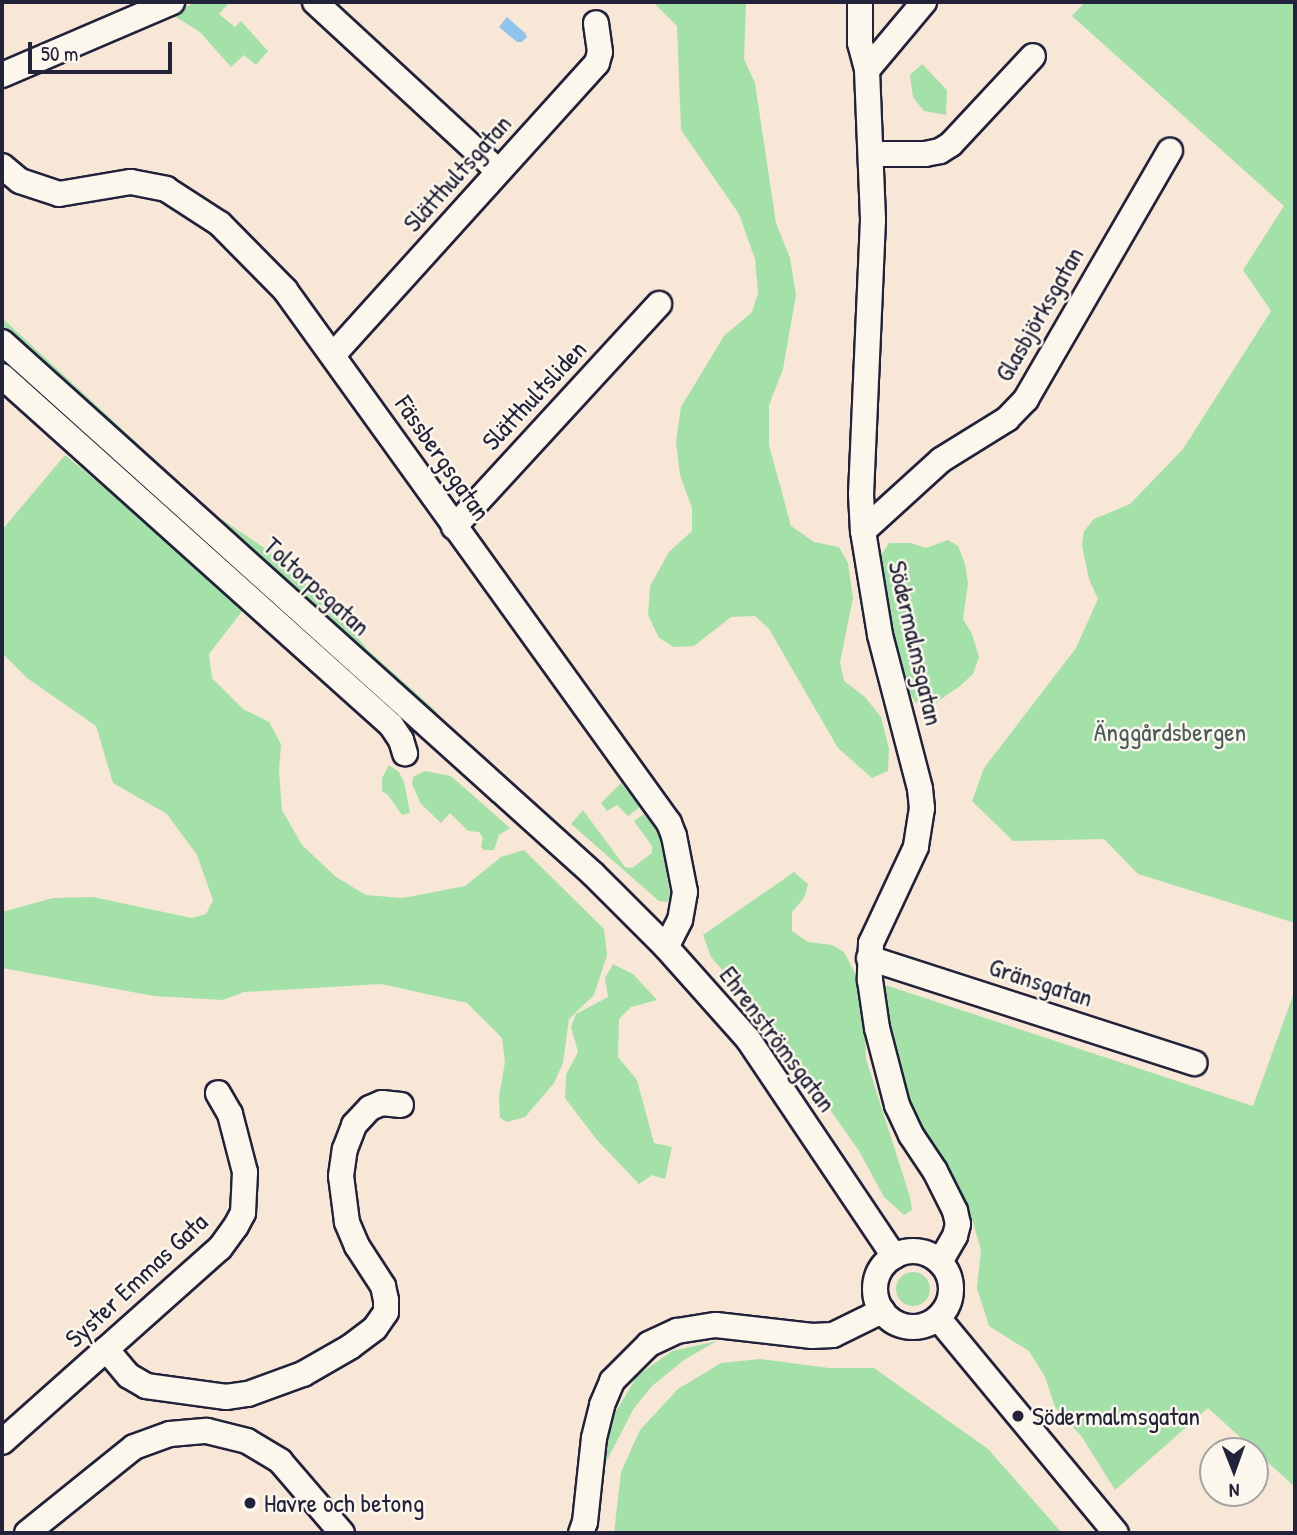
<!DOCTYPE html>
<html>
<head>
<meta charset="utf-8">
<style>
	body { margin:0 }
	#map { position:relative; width:1297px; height:1535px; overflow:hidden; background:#f8e6d6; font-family:"Patrick Hand",sans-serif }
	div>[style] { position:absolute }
	.green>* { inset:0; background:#a4e1a9 }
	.round { border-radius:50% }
	.water>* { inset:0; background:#90c4ed }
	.roads { filter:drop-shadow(2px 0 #22223b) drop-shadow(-2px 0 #22223b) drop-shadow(0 2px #22223b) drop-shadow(0 -2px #22223b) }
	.minor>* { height:24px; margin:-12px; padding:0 12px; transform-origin:12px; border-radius:12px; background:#fbf7ec }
	.minor>.ring { margin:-12px; padding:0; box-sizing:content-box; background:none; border:24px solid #fbf7ec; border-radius:50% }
	.dots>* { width:19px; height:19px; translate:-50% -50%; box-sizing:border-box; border:4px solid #fbf7ec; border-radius:50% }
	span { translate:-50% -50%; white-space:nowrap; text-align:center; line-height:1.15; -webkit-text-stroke:5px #fbf7ec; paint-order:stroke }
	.street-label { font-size:26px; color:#22223b }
	.park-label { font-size:26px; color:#495b5c }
	.poi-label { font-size:26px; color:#22223b }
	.left { translate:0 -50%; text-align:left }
	.frame { position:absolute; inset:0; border:4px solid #22223b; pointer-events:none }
	.north { position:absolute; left:1199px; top:1437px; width:70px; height:70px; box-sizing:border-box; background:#fbf7ec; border:2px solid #a4a2a5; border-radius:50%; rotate:179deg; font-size:19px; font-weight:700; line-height:28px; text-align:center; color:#22223b }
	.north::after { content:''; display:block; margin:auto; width:24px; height:32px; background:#22223b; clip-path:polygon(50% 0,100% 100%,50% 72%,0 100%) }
	.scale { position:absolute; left:28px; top:42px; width:144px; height:32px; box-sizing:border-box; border:4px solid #22223b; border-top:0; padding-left:9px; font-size:21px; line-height:24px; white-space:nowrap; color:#22223b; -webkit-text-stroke:5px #fbf7ec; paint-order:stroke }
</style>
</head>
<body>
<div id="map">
	<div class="green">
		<div style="clip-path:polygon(196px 2px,230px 2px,219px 14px,235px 27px,241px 21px,268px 51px,256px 65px,244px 55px,231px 67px,200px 32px,171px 14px)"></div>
		<div style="clip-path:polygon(653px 2px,746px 2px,744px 59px,755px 83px,776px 223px,790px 258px,796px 295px,783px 369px,769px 405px,769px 445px,791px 526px,814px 542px,839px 547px,848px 563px,853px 598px,840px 662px,844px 681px,865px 697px,881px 717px,889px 749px,888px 771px,872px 778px,838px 748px,769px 629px,755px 616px,731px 617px,694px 646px,674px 647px,659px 638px,648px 615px,650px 586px,669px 552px,692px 531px,692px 508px,680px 475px,676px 442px,681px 407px,724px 336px,752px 312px,758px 293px,755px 259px,739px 214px,681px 130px,677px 26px)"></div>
		<div style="clip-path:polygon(1085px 2px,1295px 2px,1295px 923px,1138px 874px,1104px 839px,1013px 841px,972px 801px,984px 768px,1076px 648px,1098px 599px,1089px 579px,1082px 546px,1084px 531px,1094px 519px,1130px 504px,1183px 449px,1271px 311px,1243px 270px,1284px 206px,1072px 16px)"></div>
		<div style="clip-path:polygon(922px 64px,947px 90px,946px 115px,924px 111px,913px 97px,910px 75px)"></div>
		<div style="clip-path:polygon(2px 318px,215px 515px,269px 551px,323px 598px,368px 650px,436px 711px,455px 735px,38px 362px,2px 328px)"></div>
		<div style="clip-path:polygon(65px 455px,247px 605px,209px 654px,212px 678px,243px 709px,269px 722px,281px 744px,279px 771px,282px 810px,302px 845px,336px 877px,366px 895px,403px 898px,465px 886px,501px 857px,524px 850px,604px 929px,607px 955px,594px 995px,569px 1019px,563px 1063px,554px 1083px,525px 1117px,507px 1122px,500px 1118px,499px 1097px,505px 1062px,502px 1038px,467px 1003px,381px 984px,244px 992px,223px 1000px,154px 996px,2px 968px,2px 912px,53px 898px,93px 897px,192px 918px,206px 914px,213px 900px,197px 855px,167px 814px,113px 783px,96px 726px,27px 678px,2px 653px,2px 530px)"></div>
		<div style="clip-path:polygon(948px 540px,958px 546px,965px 564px,968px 583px,963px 619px,972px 634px,979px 657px,973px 674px,960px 686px,937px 702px,925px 705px,915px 702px,905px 684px,876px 563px,889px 543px,911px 543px,926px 548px)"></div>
		<div style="clip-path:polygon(389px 765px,399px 772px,404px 782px,410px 813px,402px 815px,388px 795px,382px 791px,382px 778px)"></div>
		<div style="clip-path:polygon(425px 771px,451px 776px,510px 828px,499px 835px,494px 850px,484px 850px,481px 847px,483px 838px,479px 832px,468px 831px,450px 813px,441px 823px,421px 804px,412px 784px,413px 777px)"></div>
		<div style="clip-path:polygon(621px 783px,640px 807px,628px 816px,617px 805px,607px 811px,601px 803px)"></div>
		<div style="clip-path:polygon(583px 810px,625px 867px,632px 868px,652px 853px,652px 846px,634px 821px,644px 814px,660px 835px,670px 894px,668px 902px,659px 901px,571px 824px)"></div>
		<div style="clip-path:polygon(794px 872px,808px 884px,804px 898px,792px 912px,792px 931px,808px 942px,832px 945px,844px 952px,854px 971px,865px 1020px,866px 1059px,910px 1197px,912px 1210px,904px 1215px,884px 1197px,859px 1151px,773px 1028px,711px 957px,703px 935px)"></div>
		<div style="clip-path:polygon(613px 964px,633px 974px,657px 1000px,631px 1007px,619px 1019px,618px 1057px,637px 1080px,654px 1143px,672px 1147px,665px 1179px,652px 1175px,639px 1184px,597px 1140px,565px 1098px,566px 1075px,578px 1052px,571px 1027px,576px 1014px,608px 997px,605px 978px)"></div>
		<div style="clip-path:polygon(882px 984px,1253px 1106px,1295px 990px,1295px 1487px,1208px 1408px,1115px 1490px,1082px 1437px,1055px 1407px,1045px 1377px,1029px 1351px,989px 1326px,977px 1288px,981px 1250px,968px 1205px,946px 1167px,921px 1133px,902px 1084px,890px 1039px)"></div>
		<div class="round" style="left:896px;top:1272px;width:34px;height:34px"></div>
		<div style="clip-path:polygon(717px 1341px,684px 1360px,652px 1386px,634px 1408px,605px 1464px,612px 1418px,637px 1376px,672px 1351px)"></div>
		<div style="clip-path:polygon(760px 1359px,829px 1368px,874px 1368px,988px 1449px,1062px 1533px,614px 1533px,621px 1472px,640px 1430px,678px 1389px,721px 1363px)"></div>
	</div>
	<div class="water">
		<div style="clip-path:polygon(507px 17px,525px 33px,527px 37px,522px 42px,517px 42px,499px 27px)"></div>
	</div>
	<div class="roads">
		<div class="minor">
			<div style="left:315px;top:2px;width:249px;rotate:42.7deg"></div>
			<div style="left:860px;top:2px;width:41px;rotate:90deg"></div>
			<div style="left:860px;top:43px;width:28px;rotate:75deg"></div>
			<div style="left:867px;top:70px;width:150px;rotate:87.7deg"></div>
			<div style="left:873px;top:220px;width:274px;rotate:92.5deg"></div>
			<div style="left:861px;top:494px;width:37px;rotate:87deg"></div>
			<div style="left:863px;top:531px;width:105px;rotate:80.7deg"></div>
			<div style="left:880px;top:635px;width:159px;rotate:75.4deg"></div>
			<div style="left:920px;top:789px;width:19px;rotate:84deg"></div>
			<div style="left:922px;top:808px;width:39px;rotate:99deg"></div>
			<div style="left:916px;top:847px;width:106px;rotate:115.1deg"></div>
			<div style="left:871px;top:943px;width:37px;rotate:92deg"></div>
			<div style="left:870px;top:980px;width:49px;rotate:81.7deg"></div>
			<div style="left:877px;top:1028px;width:80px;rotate:75.4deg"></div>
			<div style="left:897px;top:1105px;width:33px;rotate:65deg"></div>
			<div style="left:911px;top:1135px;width:43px;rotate:56.3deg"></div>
			<div style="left:935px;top:1171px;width:45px;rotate:63.4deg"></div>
			<div style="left:955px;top:1211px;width:13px;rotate:77deg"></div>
			<div style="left:958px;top:1224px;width:12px;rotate:104deg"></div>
			<div style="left:955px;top:1236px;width:30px;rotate:120deg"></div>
			<div style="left:867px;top:70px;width:89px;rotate:-50deg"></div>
			<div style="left:2px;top:75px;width:185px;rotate:-23.2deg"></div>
			<div style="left:872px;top:154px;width:53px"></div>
			<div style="left:925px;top:154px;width:15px;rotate:-11deg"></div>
			<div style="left:940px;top:151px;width:13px;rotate:-32deg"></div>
			<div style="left:951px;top:144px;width:120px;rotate:-47deg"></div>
			<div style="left:2px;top:166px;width:23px;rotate:40deg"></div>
			<div style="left:20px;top:181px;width:41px;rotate:18.4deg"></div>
			<div style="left:59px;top:194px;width:73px;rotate:-9.5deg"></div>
			<div style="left:131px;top:182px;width:36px;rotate:11deg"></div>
			<div style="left:166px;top:189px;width:64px;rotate:32.9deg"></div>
			<div style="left:220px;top:224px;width:93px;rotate:45.4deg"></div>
			<div style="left:285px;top:290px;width:657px;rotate:54.23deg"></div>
			<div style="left:669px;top:823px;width:14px;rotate:69deg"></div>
			<div style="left:674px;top:836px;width:57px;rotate:78.9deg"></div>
			<div style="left:685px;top:892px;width:28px;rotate:100deg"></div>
			<div style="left:680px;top:920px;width:30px;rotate:117deg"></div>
			<div style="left:2px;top:342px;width:795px;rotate:41.99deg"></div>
			<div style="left:593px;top:874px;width:103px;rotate:45deg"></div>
			<div style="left:666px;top:947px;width:123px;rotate:48.3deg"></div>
			<div style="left:748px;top:1039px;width:262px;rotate:56.1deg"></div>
			<div style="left:334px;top:354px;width:392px;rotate:-47.9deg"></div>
			<div style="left:597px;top:63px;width:11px;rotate:-75deg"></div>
			<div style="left:600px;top:52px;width:29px;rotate:-98deg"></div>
			<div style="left:2px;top:376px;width:523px;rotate:41.9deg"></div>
			<div style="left:391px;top:725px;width:18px;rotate:56deg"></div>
			<div style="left:401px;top:740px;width:14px;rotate:73deg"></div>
			<div style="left:454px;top:527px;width:303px;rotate:-47.4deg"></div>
			<div style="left:863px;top:531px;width:105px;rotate:-42.3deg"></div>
			<div style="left:941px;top:460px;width:78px;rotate:-31.8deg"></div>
			<div style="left:1007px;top:419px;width:28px;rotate:-46deg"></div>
			<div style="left:1026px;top:399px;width:287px;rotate:-59.9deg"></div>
			<div style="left:869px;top:958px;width:342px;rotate:17.9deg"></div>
			<div class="ring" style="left:875px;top:1251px;width:52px;height:52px"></div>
			<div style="left:938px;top:1318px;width:279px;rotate:50.4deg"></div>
			<div style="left:106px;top:1349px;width:35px;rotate:50deg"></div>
			<div style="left:129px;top:1376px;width:20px;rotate:30deg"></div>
			<div style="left:146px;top:1386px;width:81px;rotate:7.8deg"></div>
			<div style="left:226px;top:1397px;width:22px;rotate:-8deg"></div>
			<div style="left:248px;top:1394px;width:59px;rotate:-20deg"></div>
			<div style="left:303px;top:1374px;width:54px;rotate:-29.9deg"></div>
			<div style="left:350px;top:1347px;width:31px;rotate:-37deg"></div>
			<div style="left:375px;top:1328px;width:19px;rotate:-55deg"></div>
			<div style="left:386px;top:1312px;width:12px;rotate:-90deg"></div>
			<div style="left:386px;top:1300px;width:14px;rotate:-102deg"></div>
			<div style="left:383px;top:1286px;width:48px;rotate:-123deg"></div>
			<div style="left:357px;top:1246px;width:26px;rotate:-113deg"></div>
			<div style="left:347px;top:1222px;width:46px;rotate:-97.4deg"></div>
			<div style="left:341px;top:1176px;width:27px;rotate:-82deg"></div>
			<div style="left:345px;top:1149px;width:26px;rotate:-69deg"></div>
			<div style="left:354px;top:1125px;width:23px;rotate:-47deg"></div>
			<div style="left:370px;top:1108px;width:13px;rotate:-23deg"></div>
			<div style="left:382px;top:1103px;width:19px;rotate:6deg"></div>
			<div style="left:2px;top:1442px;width:292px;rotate:-41.7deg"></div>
			<div style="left:220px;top:1248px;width:27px;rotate:-54deg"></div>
			<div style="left:236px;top:1226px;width:15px;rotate:-62deg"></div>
			<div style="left:243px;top:1213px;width:41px;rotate:-87.2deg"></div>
			<div style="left:245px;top:1172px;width:60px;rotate:-104.5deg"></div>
			<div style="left:230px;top:1114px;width:24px;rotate:-120deg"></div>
			<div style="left:27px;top:1533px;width:137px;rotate:-38.8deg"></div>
			<div style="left:134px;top:1447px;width:38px;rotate:-20deg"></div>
			<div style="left:170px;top:1434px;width:37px;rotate:-5deg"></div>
			<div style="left:207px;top:1431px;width:41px;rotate:14deg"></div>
			<div style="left:247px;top:1441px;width:39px;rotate:31deg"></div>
			<div style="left:280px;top:1461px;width:95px;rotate:49.3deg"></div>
			<div style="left:581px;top:1533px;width:12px;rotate:-70deg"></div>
			<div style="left:585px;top:1522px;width:84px;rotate:-83.9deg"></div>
			<div style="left:594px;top:1438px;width:34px;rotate:-76deg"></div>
			<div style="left:602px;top:1405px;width:26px;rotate:-67deg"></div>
			<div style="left:612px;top:1381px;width:52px;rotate:-45deg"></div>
			<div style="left:649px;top:1344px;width:31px;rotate:-25deg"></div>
			<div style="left:677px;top:1331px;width:39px;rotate:-9deg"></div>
			<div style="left:716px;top:1325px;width:97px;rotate:6.5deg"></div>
			<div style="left:812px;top:1336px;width:21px;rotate:-3deg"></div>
			<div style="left:833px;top:1335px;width:55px;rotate:-26.1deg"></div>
		</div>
	</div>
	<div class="dots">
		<div style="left:1018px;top:1416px;background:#22223b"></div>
		<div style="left:250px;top:1503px;background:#22223b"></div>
	</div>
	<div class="street-label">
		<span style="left:457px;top:173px;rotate:-48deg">Slätthultsgatan</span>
		<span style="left:1039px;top:314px;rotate:-60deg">Glasbjörksgatan</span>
		<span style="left:534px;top:395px;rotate:-47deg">Slätthultsliden</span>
		<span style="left:443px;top:458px;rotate:55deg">Fässbergsgatan</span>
		<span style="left:317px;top:586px;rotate:42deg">Toltorpsgatan</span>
		<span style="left:916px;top:643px;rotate:77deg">Södermalmsgatan</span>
		<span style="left:1041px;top:982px;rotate:18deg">Gränsgatan</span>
		<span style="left:778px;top:1039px;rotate:53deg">Ehrenströmsgatan</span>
		<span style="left:136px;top:1280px;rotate:-43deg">Syster Emmas Gata</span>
	</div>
	<div class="park-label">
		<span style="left:1170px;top:732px">Änggårdsbergen</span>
	</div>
	<div class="poi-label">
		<span class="left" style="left:1032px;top:1416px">Södermalmsgatan</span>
		<span class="left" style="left:264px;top:1503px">Havre och betong</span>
	</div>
	<div class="frame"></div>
	<div class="north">N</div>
	<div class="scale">50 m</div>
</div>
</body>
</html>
